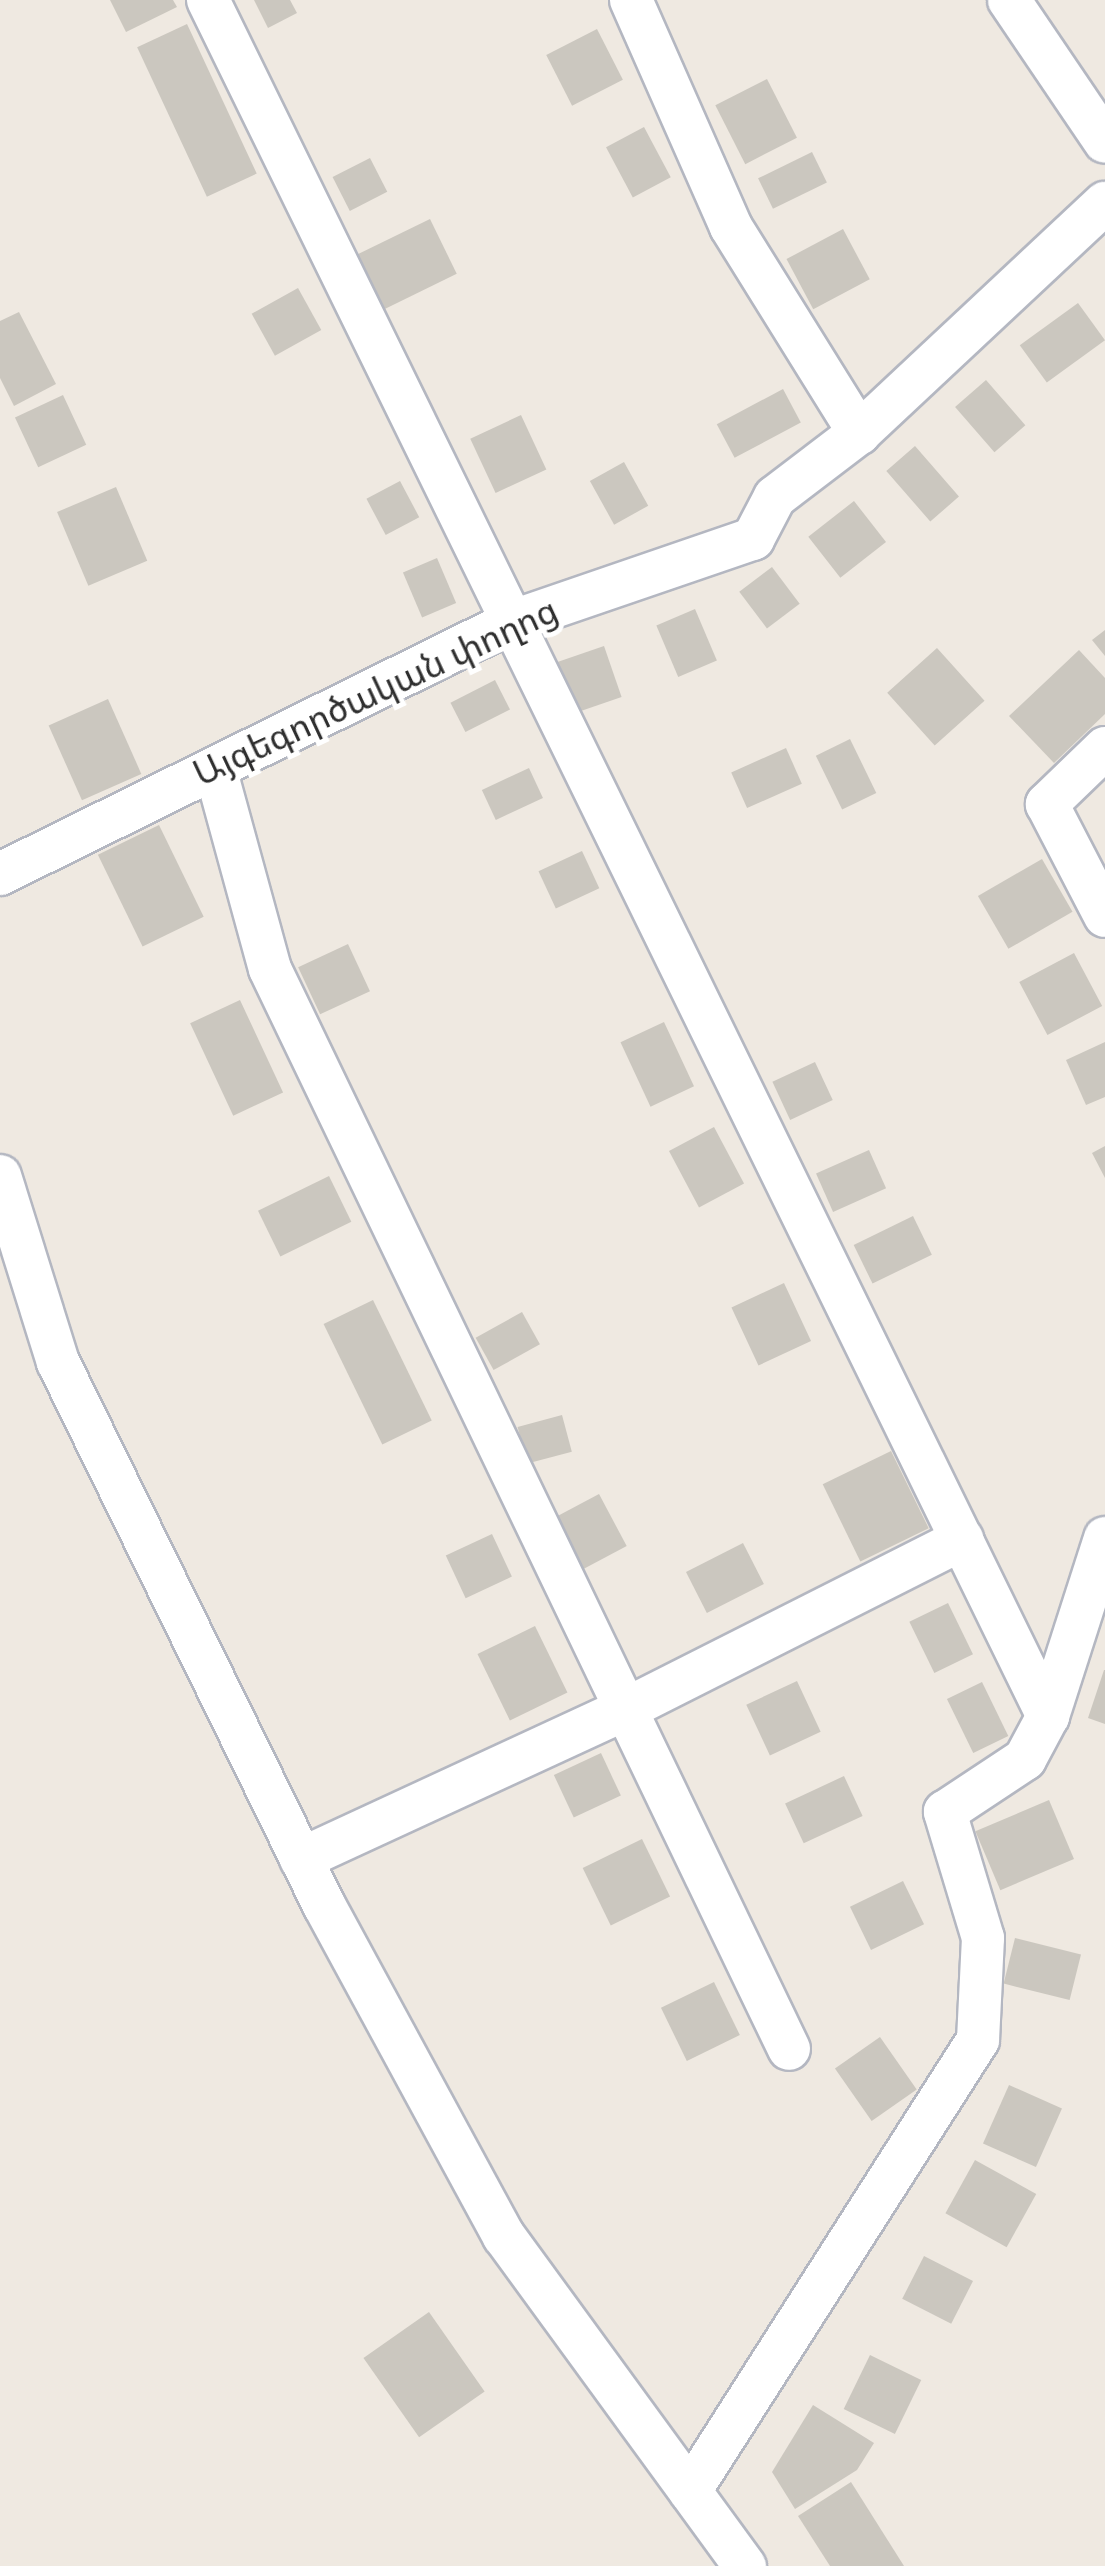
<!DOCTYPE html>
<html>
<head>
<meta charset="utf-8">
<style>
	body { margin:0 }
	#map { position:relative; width:1105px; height:2566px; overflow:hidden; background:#efe9e1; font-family:"Varela Round","Noto Sans Armenian",sans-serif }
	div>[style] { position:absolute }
	.building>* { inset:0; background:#cbc7bf; transform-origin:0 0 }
	.roads { filter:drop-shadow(2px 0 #b4b7c1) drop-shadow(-2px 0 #b4b7c1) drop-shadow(0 2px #b4b7c1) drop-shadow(0 -2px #b4b7c1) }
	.minor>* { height:42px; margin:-21px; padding:0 21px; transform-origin:21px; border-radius:21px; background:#fff }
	span { translate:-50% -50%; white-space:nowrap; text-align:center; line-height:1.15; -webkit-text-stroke:10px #fff; paint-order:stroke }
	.street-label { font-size:35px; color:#2e2e2e }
</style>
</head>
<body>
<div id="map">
	<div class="building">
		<div style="clip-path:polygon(110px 0,173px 0,177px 7px,126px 32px)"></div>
		<div style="clip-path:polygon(254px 0,290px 0,297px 13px,268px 28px)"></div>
		<div style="left:187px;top:24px;width:165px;height:55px;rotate:65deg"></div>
		<div style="left:597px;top:29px;width:57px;height:57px;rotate:63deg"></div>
		<div style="left:767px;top:79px;width:66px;height:58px;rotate:63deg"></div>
		<div style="left:644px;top:127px;width:57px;height:43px;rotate:62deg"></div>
		<div style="left:812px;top:152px;width:34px;height:60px;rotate:64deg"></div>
		<div style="left:370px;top:158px;width:38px;height:42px;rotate:63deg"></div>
		<div style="left:430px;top:219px;width:61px;height:88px;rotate:64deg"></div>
		<div style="left:843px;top:229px;width:57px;height:64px;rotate:62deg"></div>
		<div style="left:298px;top:288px;width:48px;height:53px;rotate:61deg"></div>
		<div style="left:1078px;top:303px;width:46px;height:72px;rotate:54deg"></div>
		<div style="clip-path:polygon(19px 312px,56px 384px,14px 406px,0 378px,0 321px)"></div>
		<div style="left:986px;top:380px;width:60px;height:41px;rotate:49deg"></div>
		<div style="left:783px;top:389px;width:38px;height:75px;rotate:62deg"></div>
		<div style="left:63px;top:395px;width:55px;height:53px;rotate:65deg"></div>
		<div style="left:521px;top:415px;width:60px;height:56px;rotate:65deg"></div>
		<div style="left:915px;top:446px;width:67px;height:38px;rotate:49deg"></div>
		<div style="left:624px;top:462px;width:50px;height:39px;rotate:61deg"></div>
		<div style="left:400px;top:481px;width:41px;height:38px;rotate:62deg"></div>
		<div style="left:116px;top:487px;width:80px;height:64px;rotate:67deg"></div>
		<div style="left:854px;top:501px;width:52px;height:58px;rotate:52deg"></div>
		<div style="left:437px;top:558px;width:49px;height:37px;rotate:67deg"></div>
		<div style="left:772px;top:567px;width:46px;height:41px;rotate:53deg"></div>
		<div style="left:695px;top:609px;width:56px;height:42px;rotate:67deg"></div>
		<div style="clip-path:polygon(1105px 630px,1105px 656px,1092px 640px)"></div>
		<div style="left:604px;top:646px;width:54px;height:53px;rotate:71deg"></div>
		<div style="left:937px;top:648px;width:71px;height:67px;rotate:48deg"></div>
		<div style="clip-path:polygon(1079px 650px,1105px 678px,1105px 714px,1054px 763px,1009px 716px)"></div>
		<div style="left:495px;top:680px;width:33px;height:50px;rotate:63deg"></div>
		<div style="left:108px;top:699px;width:82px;height:65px;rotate:66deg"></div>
		<div style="left:850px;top:739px;width:60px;height:38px;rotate:64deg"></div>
		<div style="left:786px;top:748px;width:39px;height:60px;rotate:66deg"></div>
		<div style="left:529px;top:768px;width:33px;height:52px;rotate:65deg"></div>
		<div style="left:159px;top:825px;width:102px;height:68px;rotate:64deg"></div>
		<div style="left:582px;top:851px;width:41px;height:48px;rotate:65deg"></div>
		<div style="left:1042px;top:859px;width:61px;height:74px;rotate:60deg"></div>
		<div style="left:348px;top:944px;width:52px;height:55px;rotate:65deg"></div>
		<div style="left:1074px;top:953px;width:60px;height:62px;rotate:62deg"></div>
		<div style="left:240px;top:1000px;width:102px;height:55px;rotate:65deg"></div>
		<div style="left:664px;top:1022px;width:71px;height:48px;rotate:65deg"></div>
		<div style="clip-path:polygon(1105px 1042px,1105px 1097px,1086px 1105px,1066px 1060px)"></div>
		<div style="left:815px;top:1062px;width:42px;height:47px;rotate:65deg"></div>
		<div style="left:714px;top:1127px;width:64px;height:51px;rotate:62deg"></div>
		<div style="clip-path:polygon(1105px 1146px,1105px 1178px,1092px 1153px)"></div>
		<div style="left:869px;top:1150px;width:42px;height:58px;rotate:66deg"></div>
		<div style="left:329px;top:1176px;width:51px;height:79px;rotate:64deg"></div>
		<div style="left:913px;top:1216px;width:43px;height:66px;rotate:64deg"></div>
		<div style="left:784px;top:1283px;width:64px;height:58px;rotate:65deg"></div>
		<div style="left:373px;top:1300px;width:134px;height:55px;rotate:64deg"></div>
		<div style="left:522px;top:1312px;width:37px;height:53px;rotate:61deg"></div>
		<div style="left:562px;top:1415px;width:38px;height:46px;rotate:75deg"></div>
		<div style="left:891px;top:1451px;width:86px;height:76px;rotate:64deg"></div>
		<div style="left:599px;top:1494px;width:59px;height:49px;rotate:62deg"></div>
		<div style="left:492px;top:1534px;width:47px;height:51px;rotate:65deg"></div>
		<div style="left:743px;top:1543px;width:46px;height:64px;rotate:63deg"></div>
		<div style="left:948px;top:1603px;width:57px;height:43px;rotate:64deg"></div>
		<div style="left:535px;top:1626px;width:74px;height:64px;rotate:64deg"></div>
		<div style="clip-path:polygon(1104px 1670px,1105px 1670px,1105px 1724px,1088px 1718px)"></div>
		<div style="left:797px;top:1681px;width:56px;height:56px;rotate:65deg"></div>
		<div style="left:982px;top:1682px;width:60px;height:39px;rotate:64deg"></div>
		<div style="left:601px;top:1753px;width:47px;height:52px;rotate:65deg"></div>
		<div style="left:844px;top:1776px;width:44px;height:65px;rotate:65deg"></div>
		<div style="left:1049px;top:1800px;width:64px;height:80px;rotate:67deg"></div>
		<div style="left:642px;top:1839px;width:64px;height:66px;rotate:64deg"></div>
		<div style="left:903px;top:1881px;width:48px;height:59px;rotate:64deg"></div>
		<div style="left:1015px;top:1938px;width:68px;height:47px;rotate:14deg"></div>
		<div style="left:714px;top:1982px;width:59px;height:59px;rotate:64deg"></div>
		<div style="left:880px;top:2037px;width:64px;height:55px;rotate:55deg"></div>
		<div style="left:1009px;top:2085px;width:58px;height:64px;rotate:24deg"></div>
		<div style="left:975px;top:2160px;width:70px;height:61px;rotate:29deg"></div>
		<div style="left:924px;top:2256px;width:55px;height:48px;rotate:27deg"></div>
		<div style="left:429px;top:2312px;width:97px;height:80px;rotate:55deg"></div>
		<div style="left:870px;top:2355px;width:57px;height:60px;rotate:26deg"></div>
		<div style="clip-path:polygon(813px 2405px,874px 2443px,857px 2470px,795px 2509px,772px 2472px)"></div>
		<div style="clip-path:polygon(851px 2482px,904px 2566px,830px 2566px,798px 2516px)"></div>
	</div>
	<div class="roads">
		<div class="minor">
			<div style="left:208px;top:0;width:1911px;rotate:63.92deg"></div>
			<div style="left:631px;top:0;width:248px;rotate:66.2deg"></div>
			<div style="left:731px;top:227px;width:243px;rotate:58.1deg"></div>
			<div style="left:1009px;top:0;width:171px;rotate:55.9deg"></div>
			<div style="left:1105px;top:748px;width:81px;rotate:136deg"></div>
			<div style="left:1047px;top:804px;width:126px;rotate:62.6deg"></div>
			<div style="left:215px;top:768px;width:208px;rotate:74.7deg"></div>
			<div style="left:270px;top:969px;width:1198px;rotate:64.33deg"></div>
			<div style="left:0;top:874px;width:572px;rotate:-26.25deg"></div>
			<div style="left:513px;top:621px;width:254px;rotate:-18.9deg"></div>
			<div style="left:753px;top:539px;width:47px;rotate:-62.4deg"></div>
			<div style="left:775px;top:497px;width:106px;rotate:-37.3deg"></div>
			<div style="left:859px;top:433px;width:337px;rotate:-43.1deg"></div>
			<div style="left:0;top:1176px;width:195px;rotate:72.7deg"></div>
			<div style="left:58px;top:1362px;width:605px;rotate:63.9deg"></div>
			<div style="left:324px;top:1905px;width:377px;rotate:61.5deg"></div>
			<div style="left:504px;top:2236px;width:409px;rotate:53.9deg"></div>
			<div style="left:301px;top:1859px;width:356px;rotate:-24.8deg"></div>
			<div style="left:624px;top:1710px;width:379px;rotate:-26.8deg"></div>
			<div style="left:690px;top:2491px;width:535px;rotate:-57.44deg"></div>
			<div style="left:978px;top:2040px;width:102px;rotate:-87.2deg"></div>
			<div style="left:983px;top:1938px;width:132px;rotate:-106.8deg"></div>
			<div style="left:945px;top:1812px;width:96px;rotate:-33.5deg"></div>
			<div style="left:1025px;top:1759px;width:49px;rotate:-61.9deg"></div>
			<div style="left:1048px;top:1716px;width:187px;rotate:-72.2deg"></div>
		</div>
	</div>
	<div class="street-label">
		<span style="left:376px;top:693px;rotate:-25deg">Այգեգործական փողոց</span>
	</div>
</div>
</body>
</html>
